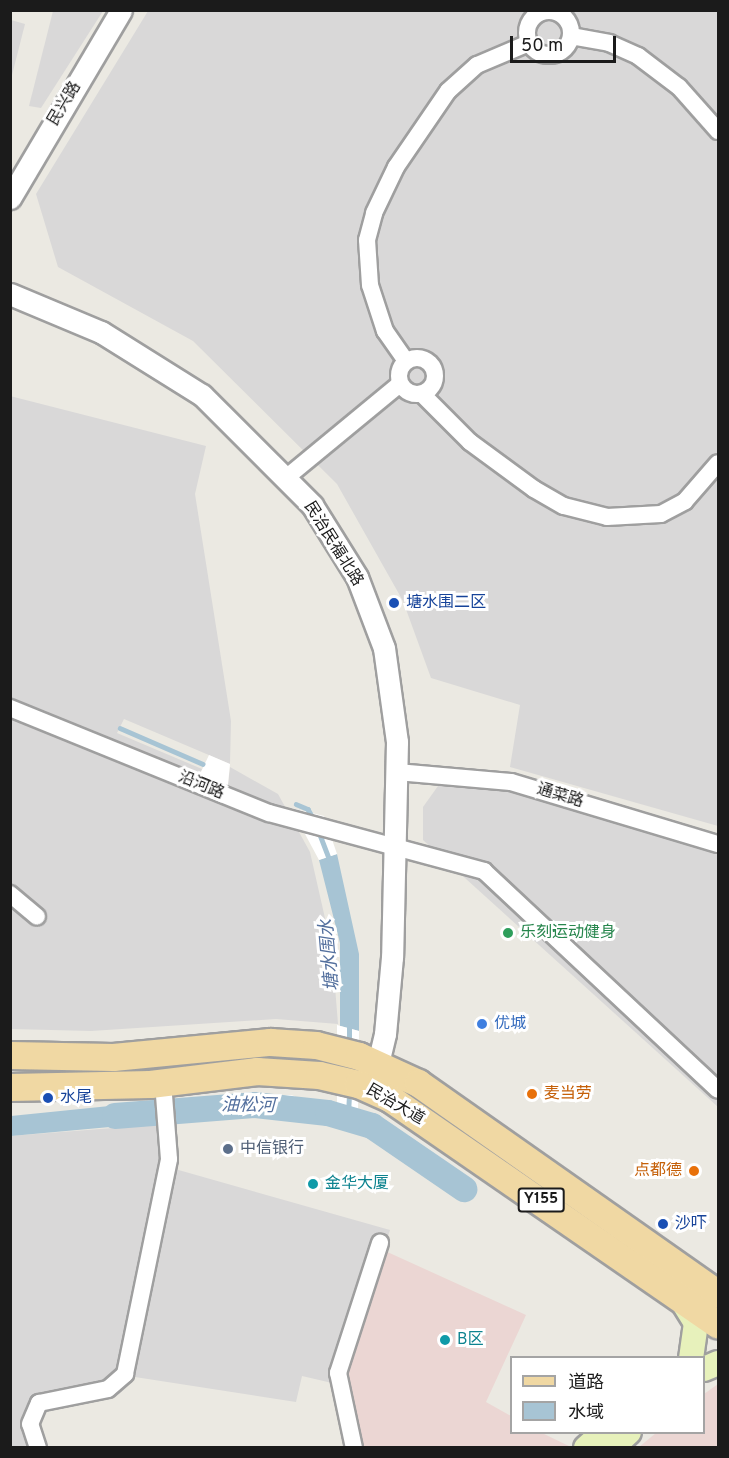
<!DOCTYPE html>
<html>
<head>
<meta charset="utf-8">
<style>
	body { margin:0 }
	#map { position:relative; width:729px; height:1458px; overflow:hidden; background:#ebe9e2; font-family:Overpass,"Noto Sans SC",sans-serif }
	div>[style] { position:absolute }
	.residential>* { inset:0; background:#d9d8d8 }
	.commercial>* { inset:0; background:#ebd6d3 }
	.water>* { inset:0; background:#a7c4d4 }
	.pier>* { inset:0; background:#fff; transform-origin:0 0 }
	.round { border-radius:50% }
	.stream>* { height:4.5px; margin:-2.25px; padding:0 2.25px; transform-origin:2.25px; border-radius:2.25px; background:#a7c4d4 }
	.river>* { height:26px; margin:-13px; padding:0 13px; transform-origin:13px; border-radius:13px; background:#a7c4d4 }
	.roads { filter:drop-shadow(2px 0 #9f9f9f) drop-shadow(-2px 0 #9f9f9f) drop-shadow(0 2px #9f9f9f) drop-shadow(0 -2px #9f9f9f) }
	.minor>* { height:16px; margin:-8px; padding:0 8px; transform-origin:8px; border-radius:8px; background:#fff }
	.minor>.ring { margin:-8px; padding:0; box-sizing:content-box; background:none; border:16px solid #fff; border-radius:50% }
	.tertiary>* { height:21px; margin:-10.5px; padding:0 10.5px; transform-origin:10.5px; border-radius:10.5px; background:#fff }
	.secondary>* { height:24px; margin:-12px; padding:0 12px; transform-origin:12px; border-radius:12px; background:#e7f1bb }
	.primary>* { height:27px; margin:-13.5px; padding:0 13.5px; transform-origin:13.5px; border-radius:13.5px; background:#f0d8a3 }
	.dots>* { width:16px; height:16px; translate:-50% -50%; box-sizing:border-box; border:3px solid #fff; border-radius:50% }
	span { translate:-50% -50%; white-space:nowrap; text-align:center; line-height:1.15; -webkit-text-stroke:6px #fff; paint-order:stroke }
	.shield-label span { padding:2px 4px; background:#fff; border:2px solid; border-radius:4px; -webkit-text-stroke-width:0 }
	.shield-label { font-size:15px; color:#1b1b1b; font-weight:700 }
	.street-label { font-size:16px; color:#1b1b1b }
	.transit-label { font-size:16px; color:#164399 }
	.left { translate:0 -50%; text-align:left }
	.leisure-label { font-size:16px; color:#27864d }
	.shop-label { font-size:16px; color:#366cbe }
	.food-label { font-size:16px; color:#c56008 }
	.right { translate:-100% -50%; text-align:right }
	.service-label { font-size:16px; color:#4e5e75 }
	.culture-label { font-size:16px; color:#0d838f }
	.water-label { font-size:18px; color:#54709e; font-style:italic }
	.frame { position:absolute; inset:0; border:12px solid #1b1b1b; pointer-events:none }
	.legend { position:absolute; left:510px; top:1356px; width:195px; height:78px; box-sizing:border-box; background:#fff; border:2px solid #a4a4a4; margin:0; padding:8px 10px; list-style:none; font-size:18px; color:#1b1b1b }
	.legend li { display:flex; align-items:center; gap:12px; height:30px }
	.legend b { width:30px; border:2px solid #a4a4a4 }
	.scale { position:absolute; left:510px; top:36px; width:106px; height:27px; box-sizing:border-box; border:3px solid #1b1b1b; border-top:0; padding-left:8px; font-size:18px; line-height:21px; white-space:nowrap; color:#1b1b1b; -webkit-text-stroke:4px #fff; paint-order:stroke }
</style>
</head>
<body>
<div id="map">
	<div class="residential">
		<div style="clip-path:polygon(53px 11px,103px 11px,41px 108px,29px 106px)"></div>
		<div style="clip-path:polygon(148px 11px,718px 11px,718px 826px,510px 767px,520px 705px,431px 678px,403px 601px,337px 484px,193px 341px,58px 267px,36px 194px)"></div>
		<div style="clip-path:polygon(11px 20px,25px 24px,11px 79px,10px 20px)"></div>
		<div style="clip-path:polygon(10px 396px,206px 446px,195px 494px,231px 721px,230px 764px,124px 719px,117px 733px,202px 769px,200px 774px,227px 794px,230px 767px,278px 794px,310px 852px,332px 949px,338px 1024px,276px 1019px,91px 1031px,11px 1029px)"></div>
		<div style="clip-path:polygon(482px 784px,718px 850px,718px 1107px,423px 840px,423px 807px,438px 786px)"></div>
		<div style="clip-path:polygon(177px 1123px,175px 1169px,390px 1230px,346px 1365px,345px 1386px,302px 1376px,296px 1402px,135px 1377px,119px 1394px,46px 1407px,39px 1427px,48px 1447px,11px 1447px,10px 1136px)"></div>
	</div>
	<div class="commercial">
		<div style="clip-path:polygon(383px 1250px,526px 1315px,486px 1402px,511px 1416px,512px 1432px,542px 1433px,571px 1447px,362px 1447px,345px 1390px,346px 1365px)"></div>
		<div style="clip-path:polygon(718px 1384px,718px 1447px,639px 1447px,656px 1433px,704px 1432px,704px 1394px)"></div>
	</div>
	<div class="water">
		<div style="clip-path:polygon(337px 854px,359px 954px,359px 1031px,340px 1026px,340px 943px,319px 860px)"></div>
		<div style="clip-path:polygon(277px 1097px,275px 1117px,181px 1117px,182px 1100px)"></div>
		<div style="clip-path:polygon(303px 1099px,337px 1105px,383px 1121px,371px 1138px,332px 1121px,302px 1118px)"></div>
		<div style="clip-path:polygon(149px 1102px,150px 1117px,143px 1124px,11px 1136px,11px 1116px)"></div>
		<div style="clip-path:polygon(409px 1136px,469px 1182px,460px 1197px,398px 1153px)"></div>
	</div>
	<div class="pier">
		<div style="clip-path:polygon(209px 755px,230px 764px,227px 794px,209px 786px,209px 779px,200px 774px)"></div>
		<div style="clip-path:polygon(291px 808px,324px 816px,337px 854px,319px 860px)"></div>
		<div style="clip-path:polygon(337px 1025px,359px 1031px,358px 1113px,337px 1105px)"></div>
		<div class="round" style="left:276px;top:1095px;width:26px;height:26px"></div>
		<div style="left:383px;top:1121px;width:30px;height:21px;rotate:30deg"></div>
	</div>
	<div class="stream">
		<div style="left:120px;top:728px;width:90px;rotate:23.4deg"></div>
		<div style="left:296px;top:804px;width:13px;rotate:23deg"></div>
		<div style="left:308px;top:809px;width:14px;rotate:60deg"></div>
		<div style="left:319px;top:832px;width:30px;rotate:69deg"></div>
		<div style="left:349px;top:1045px;width:22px;rotate:-90deg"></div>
		<div style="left:348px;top:1114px;width:22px;rotate:-87deg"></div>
	</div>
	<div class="river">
		<div style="left:115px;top:1116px;width:139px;rotate:-4.5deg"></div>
		<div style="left:254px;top:1105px;width:74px;rotate:6.2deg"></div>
		<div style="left:328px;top:1113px;width:46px;rotate:16.5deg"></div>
		<div style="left:372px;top:1126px;width:112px;rotate:34.4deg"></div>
	</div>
	<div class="roads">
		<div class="minor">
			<div class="ring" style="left:527px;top:11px;width:28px;height:28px"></div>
			<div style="left:571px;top:36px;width:39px;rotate:10deg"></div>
			<div style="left:609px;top:43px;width:32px;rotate:24deg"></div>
			<div style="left:638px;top:56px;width:51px;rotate:37.1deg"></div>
			<div style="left:679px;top:87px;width:59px;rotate:48.4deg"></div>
			<div class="ring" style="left:399px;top:358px;width:20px;height:20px"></div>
			<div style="left:406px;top:361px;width:37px;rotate:-125deg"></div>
			<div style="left:385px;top:331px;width:48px;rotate:-108.1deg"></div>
			<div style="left:370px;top:285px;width:45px;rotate:-93.8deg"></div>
			<div style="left:367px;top:240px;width:28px;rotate:-75deg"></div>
			<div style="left:374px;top:213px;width:51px;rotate:-64.4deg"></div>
			<div style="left:396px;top:167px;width:92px;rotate:-55.6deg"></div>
			<div style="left:448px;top:91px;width:39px;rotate:-42deg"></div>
			<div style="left:477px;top:65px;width:56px;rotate:-22.9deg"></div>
			<div style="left:422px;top:394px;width:68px;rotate:45deg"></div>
			<div style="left:470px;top:442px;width:79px;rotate:36.3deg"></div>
			<div style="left:534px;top:489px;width:34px;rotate:30deg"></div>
			<div style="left:564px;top:506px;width:44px;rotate:14.3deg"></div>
			<div style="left:607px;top:517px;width:54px;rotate:-3.2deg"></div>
			<div style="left:661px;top:514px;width:27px;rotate:-28deg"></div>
			<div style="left:685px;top:501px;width:50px;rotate:-49deg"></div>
			<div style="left:287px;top:477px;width:146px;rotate:-39.5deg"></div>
			<div style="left:10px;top:708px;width:279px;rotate:22.1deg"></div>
			<div style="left:269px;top:813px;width:223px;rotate:15.1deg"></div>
			<div style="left:484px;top:871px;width:320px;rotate:43.1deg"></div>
			<div style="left:397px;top:772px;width:114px;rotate:5deg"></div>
			<div style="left:511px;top:782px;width:216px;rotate:16.7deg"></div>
			<div style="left:10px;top:894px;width:35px;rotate:40deg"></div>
			<div style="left:38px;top:1448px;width:25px;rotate:-108deg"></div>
			<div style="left:30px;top:1424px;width:23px;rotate:-67deg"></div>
			<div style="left:39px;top:1403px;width:70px;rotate:-11.5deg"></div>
			<div style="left:108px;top:1389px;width:23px;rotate:-41deg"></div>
			<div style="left:125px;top:1374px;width:219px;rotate:-78.4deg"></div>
			<div style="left:169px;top:1159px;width:76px;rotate:-94.5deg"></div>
			<div style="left:354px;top:1448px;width:77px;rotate:-102deg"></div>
			<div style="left:338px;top:1373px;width:137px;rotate:-72.1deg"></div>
		</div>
		<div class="tertiary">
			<div style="left:10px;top:198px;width:218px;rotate:-59.4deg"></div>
			<div style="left:10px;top:294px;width:99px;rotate:22.7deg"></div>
			<div style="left:101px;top:332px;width:119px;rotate:32deg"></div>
			<div style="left:202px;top:395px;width:156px;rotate:45deg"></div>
			<div style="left:312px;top:505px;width:85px;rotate:58deg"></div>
			<div style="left:357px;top:577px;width:76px;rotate:69.2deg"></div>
			<div style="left:384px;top:648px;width:95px;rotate:82.1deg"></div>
			<div style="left:397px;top:742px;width:215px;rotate:91.3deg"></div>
			<div style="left:392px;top:957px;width:77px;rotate:95.2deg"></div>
			<div style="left:385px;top:1034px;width:47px;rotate:103.4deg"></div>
		</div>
		<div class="secondary">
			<div style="left:681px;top:1299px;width:28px;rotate:58deg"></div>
			<div style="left:696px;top:1323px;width:35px;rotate:98deg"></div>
			<div style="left:704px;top:1369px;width:15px;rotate:-23deg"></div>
			<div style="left:586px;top:1448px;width:24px;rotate:-42deg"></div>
			<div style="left:612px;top:1448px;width:23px;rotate:-43deg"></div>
		</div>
		<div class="primary">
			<div style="left:10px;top:1055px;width:103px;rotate:1.1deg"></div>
			<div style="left:113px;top:1057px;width:158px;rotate:-5.5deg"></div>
			<div style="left:270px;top:1042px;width:46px;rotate:3.7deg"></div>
			<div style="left:316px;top:1045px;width:44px;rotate:14.3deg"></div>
			<div style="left:359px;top:1056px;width:65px;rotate:24.6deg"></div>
			<div style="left:418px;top:1083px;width:367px;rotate:35.1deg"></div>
			<div style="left:10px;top:1087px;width:140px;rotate:-1.2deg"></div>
			<div style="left:150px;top:1084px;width:108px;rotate:-6.9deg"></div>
			<div style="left:257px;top:1071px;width:62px;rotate:3.7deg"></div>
			<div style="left:319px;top:1075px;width:40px;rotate:13deg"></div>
			<div style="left:358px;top:1084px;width:36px;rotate:24deg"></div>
			<div style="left:391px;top:1099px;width:397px;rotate:34.6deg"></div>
		</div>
	</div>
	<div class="dots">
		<div style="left:394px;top:603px;background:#1a4fb4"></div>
		<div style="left:508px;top:933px;background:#2e9e5b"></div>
		<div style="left:482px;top:1024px;background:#3f7fe0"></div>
		<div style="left:532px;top:1094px;background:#e8710a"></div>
		<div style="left:48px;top:1098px;background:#1a4fb4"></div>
		<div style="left:228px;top:1149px;background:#5c6f8a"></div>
		<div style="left:694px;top:1171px;background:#e8710a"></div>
		<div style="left:313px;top:1184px;background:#0f9aa8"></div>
		<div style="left:663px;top:1224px;background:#1a4fb4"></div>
		<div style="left:445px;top:1340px;background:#0f9aa8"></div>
	</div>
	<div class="shield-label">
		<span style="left:541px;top:1200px">Y155</span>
	</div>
	<div class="street-label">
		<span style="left:65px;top:104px;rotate:-59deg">民兴路</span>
		<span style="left:333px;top:544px;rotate:58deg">民治民福北路</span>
		<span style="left:201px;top:786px;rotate:22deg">沿河路</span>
		<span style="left:560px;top:796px;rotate:17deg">通菜路</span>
		<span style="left:395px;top:1105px;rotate:30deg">民治大道</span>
	</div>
	<div class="transit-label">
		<span class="left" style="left:406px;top:603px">塘水围二区</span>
		<span class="left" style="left:60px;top:1098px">水尾</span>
		<span class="left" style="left:675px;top:1224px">沙吓</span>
	</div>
	<div class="leisure-label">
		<span class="left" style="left:520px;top:933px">乐刻·运动健身</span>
	</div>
	<div class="shop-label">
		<span class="left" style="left:494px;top:1024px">优城</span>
	</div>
	<div class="food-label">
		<span class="left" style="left:544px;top:1094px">麦当劳</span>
		<span class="right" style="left:682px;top:1171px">点都德</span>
	</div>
	<div class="service-label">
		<span class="left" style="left:240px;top:1149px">中信银行</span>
	</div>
	<div class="culture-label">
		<span class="left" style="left:325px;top:1184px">金华大厦</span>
		<span class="left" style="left:457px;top:1340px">B区</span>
	</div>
	<div class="water-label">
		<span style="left:331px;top:955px;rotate:-95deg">塘水围水</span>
		<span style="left:248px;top:1107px;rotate:1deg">油松河</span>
	</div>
	<div class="frame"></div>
	<ul class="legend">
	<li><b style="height:8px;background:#f0d8a3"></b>道路</li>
	<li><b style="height:16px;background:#a7c4d4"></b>水域</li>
	</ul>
	<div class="scale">50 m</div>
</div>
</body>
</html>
